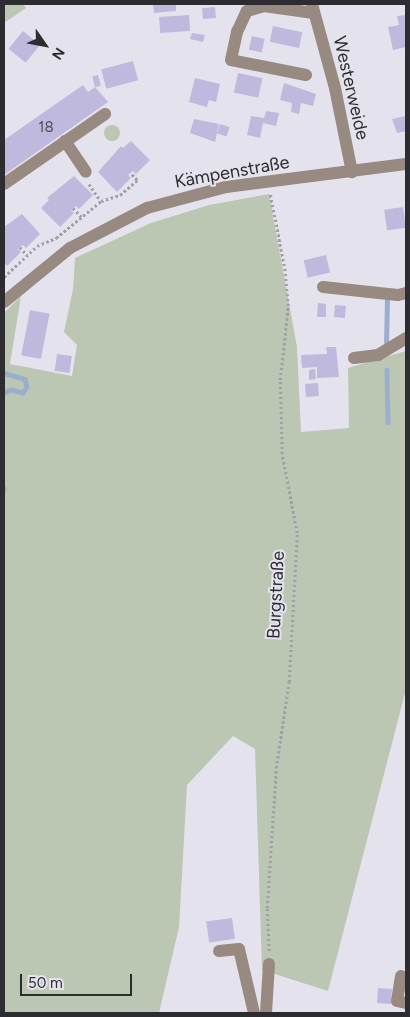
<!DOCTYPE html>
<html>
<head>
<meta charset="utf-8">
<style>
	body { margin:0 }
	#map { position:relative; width:410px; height:1017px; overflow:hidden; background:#e4e3ed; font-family:Figtree,sans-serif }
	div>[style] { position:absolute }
	.green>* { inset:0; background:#bbc7b2 }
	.round { border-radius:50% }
	.stream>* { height:4.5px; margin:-2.25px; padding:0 2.25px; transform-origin:2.25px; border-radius:2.25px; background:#9caece }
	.building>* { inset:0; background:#bfb9dd; transform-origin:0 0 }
	.path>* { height:2.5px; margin-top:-1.25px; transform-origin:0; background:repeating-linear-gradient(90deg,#a09fa7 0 2.5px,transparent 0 5px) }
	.minor>* { height:12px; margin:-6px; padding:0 6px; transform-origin:6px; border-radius:6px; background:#988a80 }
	span { translate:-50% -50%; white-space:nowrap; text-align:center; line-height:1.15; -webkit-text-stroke:4px #e4e3ed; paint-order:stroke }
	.number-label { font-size:15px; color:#524f5b }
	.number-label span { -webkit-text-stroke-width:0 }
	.street-label { font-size:18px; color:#2d2c30 }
	.frame { position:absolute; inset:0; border:5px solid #2d2c30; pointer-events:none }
	.north { position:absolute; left:20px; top:20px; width:50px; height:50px; -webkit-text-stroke:4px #e4e3ed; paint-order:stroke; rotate:123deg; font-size:14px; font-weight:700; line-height:20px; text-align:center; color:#2d2c30 }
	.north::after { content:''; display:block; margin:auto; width:18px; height:22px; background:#2d2c30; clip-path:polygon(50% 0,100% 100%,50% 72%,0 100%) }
	.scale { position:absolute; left:20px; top:974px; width:112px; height:22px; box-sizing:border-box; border:2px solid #2d2c30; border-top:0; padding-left:6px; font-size:15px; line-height:18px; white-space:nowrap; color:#2d2c30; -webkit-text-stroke:4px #e4e3ed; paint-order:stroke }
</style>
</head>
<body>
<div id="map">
	<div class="green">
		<div style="clip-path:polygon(4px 4px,23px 4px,26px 8px,4px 23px)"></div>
		<div class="round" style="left:104px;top:125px;width:16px;height:16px"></div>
		<div style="clip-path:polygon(269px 194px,297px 347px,301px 432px,349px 428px,348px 368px,406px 351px,406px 689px,328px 991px,262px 970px,255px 749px,233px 736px,187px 785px,179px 927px,159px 1013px,4px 1013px,4px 313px,21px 296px,10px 364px,72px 376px,77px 345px,64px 332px,73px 289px,75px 258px,151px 223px,209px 205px)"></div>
	</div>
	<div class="stream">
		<div style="left:386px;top:343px;width:44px;rotate:-88.7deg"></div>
		<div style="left:387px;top:370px;width:52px;rotate:88.9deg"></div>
		<div style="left:4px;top:373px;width:22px;rotate:16deg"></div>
		<div style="left:25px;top:379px;width:8px;rotate:76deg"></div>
		<div style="left:27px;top:387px;width:7px;rotate:124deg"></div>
		<div style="left:23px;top:393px;width:12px;rotate:-166deg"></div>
		<div style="left:11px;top:390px;width:8px;rotate:157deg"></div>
		<div style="left:4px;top:488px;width:2px;rotate:90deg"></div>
	</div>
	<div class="building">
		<div style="clip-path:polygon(176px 4px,176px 11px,154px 13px,153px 5px)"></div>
		<div style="left:215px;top:7px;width:11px;height:13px;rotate:85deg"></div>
		<div style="left:189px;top:15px;width:16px;height:30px;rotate:86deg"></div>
		<div style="clip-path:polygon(406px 15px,406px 47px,393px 50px,388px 27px,399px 25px,397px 16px)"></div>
		<div style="left:273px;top:26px;width:30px;height:16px;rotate:12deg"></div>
		<div style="left:23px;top:31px;width:22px;height:23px;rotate:39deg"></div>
		<div style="clip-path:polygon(192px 33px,205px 35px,203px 42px,190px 39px)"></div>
		<div style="left:252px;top:36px;width:13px;height:14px;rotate:13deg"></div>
		<div style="left:133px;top:61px;width:20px;height:33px;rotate:75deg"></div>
		<div style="left:238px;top:73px;width:25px;height:20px;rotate:12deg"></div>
		<div style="left:98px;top:75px;width:11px;height:6px;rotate:75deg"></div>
		<div style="clip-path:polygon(195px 78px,220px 84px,216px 102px,209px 100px,207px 107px,189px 102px)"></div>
		<div style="clip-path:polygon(284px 83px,316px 94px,313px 106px,301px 103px,299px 114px,291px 112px,292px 103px,280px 100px)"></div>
		<div style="clip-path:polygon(83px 85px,88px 92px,95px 87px,108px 102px,4px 175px,4px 140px)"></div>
		<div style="clip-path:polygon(266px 111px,279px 113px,276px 126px,263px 123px,260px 138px,247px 135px,251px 116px,264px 118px)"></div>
		<div style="clip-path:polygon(406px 116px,406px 131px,397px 133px,392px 119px)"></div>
		<div style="clip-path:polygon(194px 119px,219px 124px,215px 142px,190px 133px)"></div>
		<div style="left:220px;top:124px;width:10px;height:10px;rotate:17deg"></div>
		<div style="clip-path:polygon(131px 141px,150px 160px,136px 174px,133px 171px,130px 173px,128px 175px,131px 178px,117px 192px,98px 172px,121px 146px,123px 148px)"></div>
		<div style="clip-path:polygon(74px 176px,93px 195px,79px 209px,76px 206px,71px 210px,74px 213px,60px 227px,41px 208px,49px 200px,47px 198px)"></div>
		<div style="left:403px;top:207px;width:21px;height:19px;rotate:82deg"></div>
		<div style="clip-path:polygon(22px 214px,40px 234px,26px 248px,23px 245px,18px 249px,21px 252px,7px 266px,4px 262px,4px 227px)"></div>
		<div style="left:326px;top:255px;width:18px;height:23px;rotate:77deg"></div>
		<div style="clip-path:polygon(318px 303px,326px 304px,326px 317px,317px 317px)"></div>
		<div style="left:335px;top:305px;width:11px;height:12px;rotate:5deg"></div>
		<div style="left:30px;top:310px;width:20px;height:46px;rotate:11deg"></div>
		<div style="clip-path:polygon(326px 347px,336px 347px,339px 377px,317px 378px,317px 367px,302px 368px,301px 355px,327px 354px)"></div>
		<div style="left:57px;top:354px;width:15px;height:17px;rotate:8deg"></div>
		<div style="clip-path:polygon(315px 369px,316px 379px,309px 380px,309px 370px)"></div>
		<div style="left:318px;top:383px;width:13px;height:13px;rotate:86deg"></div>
		<div style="left:232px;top:918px;width:21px;height:26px;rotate:82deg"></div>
		<div style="left:378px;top:988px;width:14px;height:15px;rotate:4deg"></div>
	</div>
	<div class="path">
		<div style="left:89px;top:184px;width:21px;rotate:55deg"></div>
		<div style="left:73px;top:208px;width:14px;rotate:45deg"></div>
		<div style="left:20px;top:247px;width:11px;rotate:49deg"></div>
		<div style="left:4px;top:277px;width:45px;rotate:-43.2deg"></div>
		<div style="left:37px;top:246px;width:21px;rotate:-23deg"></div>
		<div style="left:56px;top:238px;width:58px;rotate:-39.4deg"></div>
		<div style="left:101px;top:201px;width:20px;rotate:-18deg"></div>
		<div style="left:120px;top:195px;width:23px;rotate:-41deg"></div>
		<div style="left:137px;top:180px;width:10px;rotate:-135deg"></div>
		<div style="left:269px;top:951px;width:43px;rotate:-92.7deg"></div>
		<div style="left:267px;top:908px;width:140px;rotate:-86.3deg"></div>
		<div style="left:276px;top:768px;width:87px;rotate:-81.4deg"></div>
		<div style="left:289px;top:682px;width:149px;rotate:-86.9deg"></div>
		<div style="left:297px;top:533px;width:80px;rotate:-100.8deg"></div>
		<div style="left:282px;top:454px;width:74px;rotate:-91.5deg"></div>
		<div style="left:280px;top:380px;width:74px;rotate:-83.8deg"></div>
		<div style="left:288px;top:306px;width:35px;rotate:-95deg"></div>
		<div style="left:285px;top:271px;width:78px;rotate:-101deg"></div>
	</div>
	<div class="minor">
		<div style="left:312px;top:4px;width:87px;rotate:74.7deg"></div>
		<div style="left:335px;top:88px;width:86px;rotate:78.6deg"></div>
		<div style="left:306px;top:75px;width:76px;rotate:-168.7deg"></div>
		<div style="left:231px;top:60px;width:29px;rotate:-78deg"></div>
		<div style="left:237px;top:32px;width:23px;rotate:-65deg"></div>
		<div style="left:247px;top:11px;width:18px;rotate:-16deg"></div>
		<div style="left:264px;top:6px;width:50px;rotate:8deg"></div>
		<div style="left:65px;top:141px;width:37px;rotate:56deg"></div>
		<div style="left:4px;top:184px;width:123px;rotate:-34.7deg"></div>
		<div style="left:323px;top:287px;width:75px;rotate:6.1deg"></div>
		<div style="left:398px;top:295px;width:8px;rotate:-14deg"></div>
		<div style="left:4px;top:302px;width:85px;rotate:-39.3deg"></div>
		<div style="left:70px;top:248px;width:87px;rotate:-27.5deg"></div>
		<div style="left:147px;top:208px;width:82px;rotate:-14.9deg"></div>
		<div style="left:226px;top:187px;width:181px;rotate:-7.3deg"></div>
		<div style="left:354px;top:358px;width:24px;rotate:-7deg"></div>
		<div style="left:378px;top:355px;width:33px;rotate:-31deg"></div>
		<div style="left:219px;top:951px;width:20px;rotate:-6deg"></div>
		<div style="left:239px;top:949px;width:66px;rotate:76.8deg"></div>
		<div style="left:401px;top:976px;width:25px;rotate:99deg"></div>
		<div style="left:397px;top:1001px;width:9px;rotate:13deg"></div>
		<div style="left:266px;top:1013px;width:49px;rotate:-86.5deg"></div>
	</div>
	<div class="number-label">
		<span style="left:46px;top:128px">18</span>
	</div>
	<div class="street-label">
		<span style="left:351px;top:88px;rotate:77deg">Westerweide</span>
		<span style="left:232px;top:172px;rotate:-10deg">Kämpenstraße</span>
		<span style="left:276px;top:595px;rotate:-87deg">Burgstraße</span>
	</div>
	<div class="frame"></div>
	<div class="north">N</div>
	<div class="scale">50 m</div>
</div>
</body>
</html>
